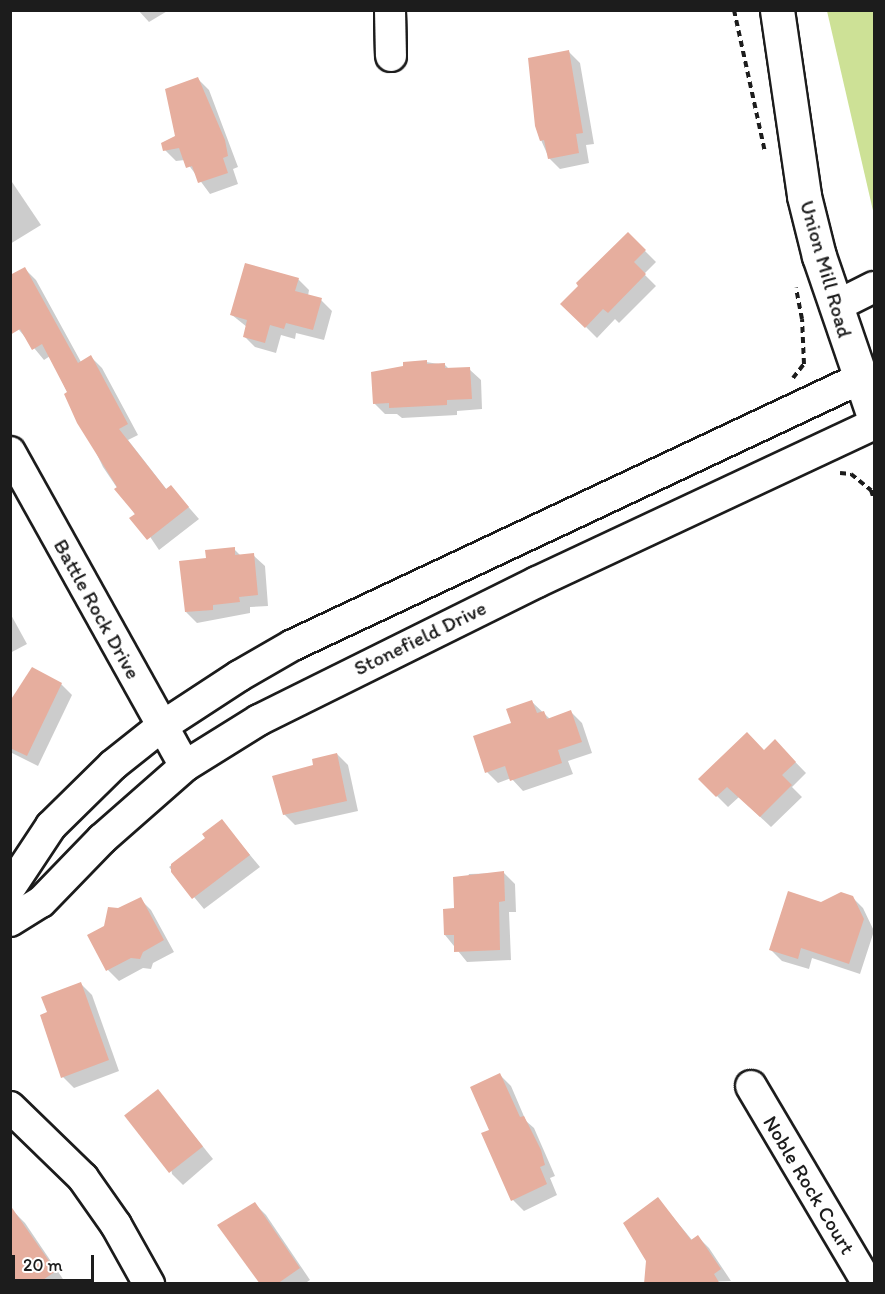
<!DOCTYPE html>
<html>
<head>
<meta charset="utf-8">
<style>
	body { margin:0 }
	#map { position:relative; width:885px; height:1294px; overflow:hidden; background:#fff; font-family:Itim,sans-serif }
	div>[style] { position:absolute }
	.green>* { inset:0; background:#cde196 }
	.shadow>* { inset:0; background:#0003 }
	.building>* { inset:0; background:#e6ae9e; transform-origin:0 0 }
	.path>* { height:4px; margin-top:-2px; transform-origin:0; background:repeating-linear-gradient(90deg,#1c1c1c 0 6px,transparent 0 10.5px) }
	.roads { filter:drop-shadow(2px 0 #1c1c1c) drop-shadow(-2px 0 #1c1c1c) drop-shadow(0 2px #1c1c1c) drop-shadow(0 -2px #1c1c1c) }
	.street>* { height:30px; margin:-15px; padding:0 15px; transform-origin:15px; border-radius:15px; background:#fff }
	.secondary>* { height:33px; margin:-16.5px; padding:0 16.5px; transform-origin:16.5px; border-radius:16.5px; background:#fff }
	span { translate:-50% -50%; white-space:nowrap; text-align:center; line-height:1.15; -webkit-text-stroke:4.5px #fff; paint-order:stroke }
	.street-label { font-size:21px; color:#1c1c1c }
	.frame { position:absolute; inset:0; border:12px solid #1c1c1c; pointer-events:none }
	.scale { position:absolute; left:12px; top:1255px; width:82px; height:27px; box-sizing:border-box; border:3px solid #1c1c1c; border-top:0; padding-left:8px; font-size:18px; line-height:21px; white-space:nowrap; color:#1c1c1c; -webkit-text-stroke:4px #fff; paint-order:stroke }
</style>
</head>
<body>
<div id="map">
	<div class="green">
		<div style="clip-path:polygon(827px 11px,874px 11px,874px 215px)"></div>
	</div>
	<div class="shadow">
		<div style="clip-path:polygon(138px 10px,169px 10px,149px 22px)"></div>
		<div style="clip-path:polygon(569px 52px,580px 63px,594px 144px,586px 145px,589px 163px,560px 169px,549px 158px,541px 140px)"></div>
		<div style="clip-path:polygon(198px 79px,209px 90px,238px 167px,233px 169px,238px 184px,210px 194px,185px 160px,176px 161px,165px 150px,177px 137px)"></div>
		<div style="clip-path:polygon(10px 179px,41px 225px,10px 244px)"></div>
		<div style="clip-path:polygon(628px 234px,656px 262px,644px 274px,656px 286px,619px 323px,615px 319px,597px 338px,563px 304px)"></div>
		<div style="clip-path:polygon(25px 269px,36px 280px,81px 362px,91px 357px,102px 368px,138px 435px,128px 440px,167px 490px,171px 487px,199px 519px,159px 550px,103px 467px,50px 356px,44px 360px,10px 319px)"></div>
		<div style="clip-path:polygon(298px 279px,309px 290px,308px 296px,321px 300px,332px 311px,324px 340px,296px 333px,295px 339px,281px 335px,276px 353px,255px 347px,244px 336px,247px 327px,232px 315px)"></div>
		<div style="clip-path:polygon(426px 362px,445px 365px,449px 369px,469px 369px,481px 380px,482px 409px,457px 411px,457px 415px,402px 418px,397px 414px,385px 414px,374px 403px)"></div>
		<div style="clip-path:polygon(234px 549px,241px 556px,253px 555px,265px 566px,268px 606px,250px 607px,250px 613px,197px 623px,186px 612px)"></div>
		<div style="clip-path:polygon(10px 613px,27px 644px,10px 653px)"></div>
		<div style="clip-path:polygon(61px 684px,72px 695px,38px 766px,10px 752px,10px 708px)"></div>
		<div style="clip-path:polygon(532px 702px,550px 719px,571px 712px,582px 723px,592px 753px,568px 761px,573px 774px,523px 791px,511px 778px,498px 783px,487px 772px,513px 724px)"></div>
		<div style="clip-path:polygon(775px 741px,806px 773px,792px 787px,802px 797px,771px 827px,739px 797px,728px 807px,700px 779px,764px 752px)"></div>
		<div style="clip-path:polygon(337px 754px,348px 765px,358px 811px,295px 825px,284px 814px)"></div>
		<div style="clip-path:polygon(222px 821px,260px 867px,204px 909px,169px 867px,207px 838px)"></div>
		<div style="clip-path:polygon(504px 873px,515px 884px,516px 912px,509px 912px,511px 960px,467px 962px,445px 935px,469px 874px)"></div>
		<div style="clip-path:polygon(852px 897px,863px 908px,874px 931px,860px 974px,812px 958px,809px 969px,782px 961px,771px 950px,821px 903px)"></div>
		<div style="clip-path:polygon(140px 899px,151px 910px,174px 952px,153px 963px,151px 969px,143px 968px,119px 981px,108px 970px,89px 936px,106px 927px,119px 910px)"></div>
		<div style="clip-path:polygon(81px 984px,92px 995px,119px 1071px,74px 1088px,63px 1077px,49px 1013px)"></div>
		<div style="clip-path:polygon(500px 1075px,511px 1086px,526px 1121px,534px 1128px,555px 1176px,550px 1178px,557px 1195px,524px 1211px,513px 1200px,483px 1134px,491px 1131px)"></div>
		<div style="clip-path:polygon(158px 1091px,213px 1159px,183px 1185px,172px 1174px)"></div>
		<div style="clip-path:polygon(658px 1199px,692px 1240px,698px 1237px,709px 1248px,731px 1281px,649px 1284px)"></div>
		<div style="clip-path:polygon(255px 1204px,266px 1215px,310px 1280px,304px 1284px,261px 1284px)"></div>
		<div style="clip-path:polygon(14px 1212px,25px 1223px,65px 1282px,10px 1284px)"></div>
	</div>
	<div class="building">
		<div style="clip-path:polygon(569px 50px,583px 133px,576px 134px,579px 153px,548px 159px,544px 140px,540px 141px,535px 126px,528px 58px)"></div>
		<div style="clip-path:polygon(198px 77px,225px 140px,228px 156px,223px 158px,228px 173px,198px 183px,192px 166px,186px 168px,179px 148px,163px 151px,161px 143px,175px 136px,165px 89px)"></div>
		<div style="clip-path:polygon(628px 232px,646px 250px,634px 262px,646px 274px,608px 313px,603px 309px,585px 328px,560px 304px,578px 286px,576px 283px)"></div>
		<div style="clip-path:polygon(245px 263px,299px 278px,295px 291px,322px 298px,313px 330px,286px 323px,284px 329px,270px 325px,265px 343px,243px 337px,247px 320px,230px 315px)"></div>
		<div style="clip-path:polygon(25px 267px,78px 363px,91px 355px,128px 424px,119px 429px,166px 489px,171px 485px,189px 507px,147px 540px,129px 518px,135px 514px,114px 489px,117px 487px,77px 423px,64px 394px,67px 392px,42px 344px,32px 350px,20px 329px,10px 335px,10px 275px)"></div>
		<div style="clip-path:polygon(427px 360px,427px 364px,445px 363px,445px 368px,470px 367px,472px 399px,447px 400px,447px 405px,389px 408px,389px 403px,373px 404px,371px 372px,403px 366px,403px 362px)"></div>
		<div style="clip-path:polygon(235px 547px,235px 555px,254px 553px,258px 595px,239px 597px,240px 602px,213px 605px,213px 610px,185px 612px,179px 561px,206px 558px,205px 550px)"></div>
		<div style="clip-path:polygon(32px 667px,62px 683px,27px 756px,10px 748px,10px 701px)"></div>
		<div style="clip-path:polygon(532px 700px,537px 713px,544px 711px,547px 719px,571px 710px,582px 742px,558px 750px,562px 763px,510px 781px,505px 766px,485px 773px,473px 736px,511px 723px,506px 709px)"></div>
		<div style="clip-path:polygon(747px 732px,764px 750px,775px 739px,796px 762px,782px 775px,792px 785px,760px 817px,727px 787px,716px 797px,698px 779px)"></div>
		<div style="clip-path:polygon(337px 753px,347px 801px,283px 815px,272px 776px,313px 765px,312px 759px)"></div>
		<div style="clip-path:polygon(222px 819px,250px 855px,192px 899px,171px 872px,171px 864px,205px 838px,202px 834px)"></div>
		<div style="clip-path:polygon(504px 871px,505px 901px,499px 902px,500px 950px,454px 952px,454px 935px,444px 935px,443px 909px,454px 908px,453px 877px)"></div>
		<div style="clip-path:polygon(788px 891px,821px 902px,841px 892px,853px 896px,864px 919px,849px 964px,801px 948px,798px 959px,769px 950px)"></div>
		<div style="clip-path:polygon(141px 897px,164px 940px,143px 952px,140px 959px,131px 958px,106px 971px,87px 935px,104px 926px,108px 907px,118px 908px)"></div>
		<div style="clip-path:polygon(81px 982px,109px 1060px,61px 1078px,40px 1015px,47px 1012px,41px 997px)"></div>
		<div style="clip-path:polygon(500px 1073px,520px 1117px,524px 1116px,541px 1150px,545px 1165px,540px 1167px,547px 1184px,511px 1201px,481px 1133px,489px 1130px,470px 1087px)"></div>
		<div style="left:158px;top:1089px;width:73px;height:43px;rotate:52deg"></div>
		<div style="clip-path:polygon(658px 1197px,691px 1240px,698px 1235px,721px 1269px,714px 1274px,720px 1284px,644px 1284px,646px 1261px,623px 1223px)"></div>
		<div style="clip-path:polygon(255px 1202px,300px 1268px,277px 1284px,260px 1284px,217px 1225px)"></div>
		<div style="clip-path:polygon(10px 1205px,56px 1271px,37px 1284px,10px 1284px)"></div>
	</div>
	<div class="path">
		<div style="left:734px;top:10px;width:145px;rotate:77.7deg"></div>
		<div style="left:793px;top:378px;width:18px;rotate:-52deg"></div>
		<div style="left:804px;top:364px;width:45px;rotate:-92.5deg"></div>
		<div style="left:802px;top:319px;width:32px;rotate:-101deg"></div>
		<div style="left:840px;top:473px;width:11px;rotate:5deg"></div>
		<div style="left:851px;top:474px;width:26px;rotate:39deg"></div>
		<div style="left:871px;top:490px;width:10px;rotate:73deg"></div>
	</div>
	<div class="roads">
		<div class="street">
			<div style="left:390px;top:10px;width:46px;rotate:88.8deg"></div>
			<div style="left:836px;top:306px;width:42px;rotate:-26.6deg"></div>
			<div style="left:10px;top:452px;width:359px;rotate:60.9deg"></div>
			<div style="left:10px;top:888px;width:74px;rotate:-56.5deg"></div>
			<div style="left:51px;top:826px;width:87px;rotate:-44.5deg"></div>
			<div style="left:113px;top:765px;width:61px;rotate:-38.4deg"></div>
			<div style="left:161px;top:727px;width:93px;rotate:-33.2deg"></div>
			<div style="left:239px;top:676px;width:62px;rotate:-29.9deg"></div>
			<div style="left:293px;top:645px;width:625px;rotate:-25.17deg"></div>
			<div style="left:10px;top:921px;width:36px;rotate:-32deg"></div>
			<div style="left:41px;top:902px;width:88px;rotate:-45.9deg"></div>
			<div style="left:102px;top:839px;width:111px;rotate:-41.3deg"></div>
			<div style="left:185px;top:766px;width:87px;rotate:-31.9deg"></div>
			<div style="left:259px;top:720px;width:310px;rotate:-26.4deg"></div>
			<div style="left:537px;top:582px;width:372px;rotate:-25.1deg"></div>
			<div style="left:751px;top:1086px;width:230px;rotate:59.4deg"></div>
			<div style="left:10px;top:1107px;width:102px;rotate:44.2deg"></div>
			<div style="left:83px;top:1178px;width:57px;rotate:54.9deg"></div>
			<div style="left:116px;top:1225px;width:68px;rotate:60.8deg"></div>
		</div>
		<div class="secondary">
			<div style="left:777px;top:10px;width:188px;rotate:81.7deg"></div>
			<div style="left:804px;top:196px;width:62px;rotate:76deg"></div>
			<div style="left:819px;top:256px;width:170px;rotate:71.1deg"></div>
		</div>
	</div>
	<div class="street-label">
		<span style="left:826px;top:269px;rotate:74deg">Union Mill Road</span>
		<span style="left:97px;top:609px;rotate:61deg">Battle Rock Drive</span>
		<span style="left:420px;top:638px;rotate:-26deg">Stonefield Drive</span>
		<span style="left:809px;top:1185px;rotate:59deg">Noble Rock Court</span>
	</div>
	<div class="frame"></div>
	<div class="scale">20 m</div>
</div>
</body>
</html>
